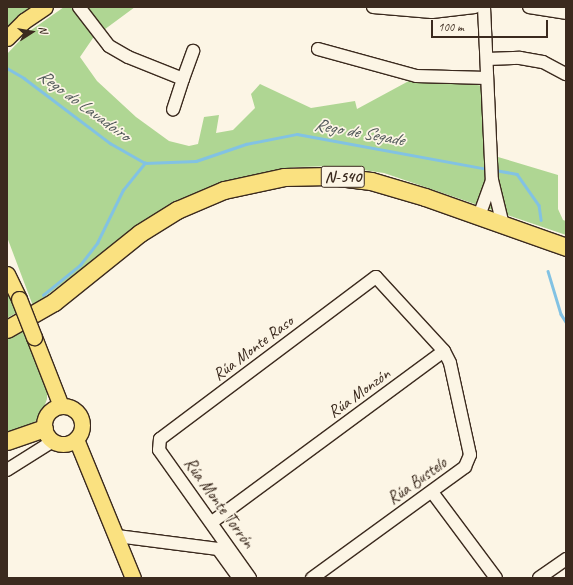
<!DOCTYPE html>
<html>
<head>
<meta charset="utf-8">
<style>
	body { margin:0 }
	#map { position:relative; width:573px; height:585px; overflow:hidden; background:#fcf5e5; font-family:Caveat,sans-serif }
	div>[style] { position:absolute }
	.green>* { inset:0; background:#afd693 }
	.stream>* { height:2.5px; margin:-1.25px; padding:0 1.25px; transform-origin:1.25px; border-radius:1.25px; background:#82c2e3 }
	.roads { filter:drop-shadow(1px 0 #3b2a1e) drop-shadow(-1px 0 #3b2a1e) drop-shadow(0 1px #3b2a1e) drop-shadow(0 -1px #3b2a1e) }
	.minor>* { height:12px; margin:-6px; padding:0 6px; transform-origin:6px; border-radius:6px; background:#fcf5e5 }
	.major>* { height:15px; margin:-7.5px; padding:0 7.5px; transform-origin:7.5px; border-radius:7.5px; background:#fae180 }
	.major>.ring { margin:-7.5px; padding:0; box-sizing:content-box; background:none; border:15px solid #fae180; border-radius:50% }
	.highway>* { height:17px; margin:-8.5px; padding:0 8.5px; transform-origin:8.5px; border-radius:8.5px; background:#fae180 }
	.bridges { filter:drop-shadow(1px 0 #3b2a1e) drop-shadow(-1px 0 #3b2a1e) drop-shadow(0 1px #3b2a1e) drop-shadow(0 -1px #3b2a1e) }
	.major-bridge>* { height:15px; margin:-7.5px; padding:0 7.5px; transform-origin:7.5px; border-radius:7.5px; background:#fae180 }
	span { translate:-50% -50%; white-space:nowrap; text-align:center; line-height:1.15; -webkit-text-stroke:3.5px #fcf5e5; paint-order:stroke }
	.shield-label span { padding:1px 3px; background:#fcf5e5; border:1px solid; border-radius:3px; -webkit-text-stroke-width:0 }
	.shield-label { font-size:16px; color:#3b2a1e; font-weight:700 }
	.street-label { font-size:17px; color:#3b2a1e }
	.water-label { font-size:18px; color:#505859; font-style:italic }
	.frame { position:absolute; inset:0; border:8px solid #3b2a1e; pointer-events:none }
	.north { position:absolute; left:12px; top:12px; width:40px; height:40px; -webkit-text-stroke:3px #fcf5e5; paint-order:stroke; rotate:78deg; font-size:11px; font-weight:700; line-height:16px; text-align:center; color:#3b2a1e }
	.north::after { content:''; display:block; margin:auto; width:14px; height:18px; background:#3b2a1e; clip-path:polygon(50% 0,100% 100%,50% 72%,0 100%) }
	.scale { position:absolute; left:431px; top:20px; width:117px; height:18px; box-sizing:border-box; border:2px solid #3b2a1e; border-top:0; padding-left:5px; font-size:12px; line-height:14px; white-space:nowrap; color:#3b2a1e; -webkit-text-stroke:3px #fcf5e5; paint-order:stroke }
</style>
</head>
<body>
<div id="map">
	<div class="green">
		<div style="clip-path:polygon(7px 7px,33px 7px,7px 28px)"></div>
		<div style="clip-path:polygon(64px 7px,135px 7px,93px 38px,80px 57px,97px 81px,136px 117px,169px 141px,189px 146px,198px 144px,204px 117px,219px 115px,216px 133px,233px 130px,255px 108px,251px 94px,260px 84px,311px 108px,355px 101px,357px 109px,418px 76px,490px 87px,498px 157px,558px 175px,558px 209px,563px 220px,566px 221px,566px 235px,384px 173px,336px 166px,295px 167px,223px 182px,177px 201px,140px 224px,33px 306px,7px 237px,7px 54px,27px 33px)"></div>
		<div style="clip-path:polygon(7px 291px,18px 312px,7px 318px)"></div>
		<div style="clip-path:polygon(24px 330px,47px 388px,47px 399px,42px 413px,33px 424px,7px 433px,7px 339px)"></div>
	</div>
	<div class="stream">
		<div style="left:7px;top:68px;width:20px;rotate:30deg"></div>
		<div style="left:24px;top:78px;width:108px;rotate:37.1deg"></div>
		<div style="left:110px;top:143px;width:40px;rotate:29.7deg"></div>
		<div style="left:145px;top:163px;width:51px;rotate:-2.2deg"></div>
		<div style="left:196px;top:161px;width:53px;rotate:-18.8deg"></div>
		<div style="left:246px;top:144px;width:52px;rotate:-11.1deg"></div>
		<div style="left:297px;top:134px;width:194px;rotate:10.4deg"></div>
		<div style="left:495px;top:170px;width:22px;rotate:10deg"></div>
		<div style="left:517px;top:174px;width:38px;rotate:55deg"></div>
		<div style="left:539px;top:205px;width:15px;rotate:82deg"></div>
		<div style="left:548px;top:271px;width:45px;rotate:73.2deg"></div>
		<div style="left:561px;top:314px;width:9px;rotate:58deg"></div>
		<div style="left:43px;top:295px;width:48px;rotate:-39deg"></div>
		<div style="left:80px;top:265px;width:28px;rotate:-52deg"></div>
		<div style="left:97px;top:243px;width:59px;rotate:-63.9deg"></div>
		<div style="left:123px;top:190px;width:35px;rotate:-51deg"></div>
	</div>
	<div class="roads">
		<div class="minor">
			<div style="left:79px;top:7px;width:49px;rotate:52.4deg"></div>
			<div style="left:109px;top:46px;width:22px;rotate:30deg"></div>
			<div style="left:128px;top:57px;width:59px;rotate:21.8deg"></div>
			<div style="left:183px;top:79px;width:32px;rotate:108deg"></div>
			<div style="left:373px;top:7px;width:59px;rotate:4.8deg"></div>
			<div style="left:432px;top:12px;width:43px;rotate:-6.6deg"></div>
			<div style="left:484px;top:7px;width:173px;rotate:87.4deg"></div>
			<div style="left:492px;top:180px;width:46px;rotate:76.3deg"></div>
			<div style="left:529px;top:7px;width:37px;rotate:9deg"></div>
			<div style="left:318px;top:49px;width:102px;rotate:15.4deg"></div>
			<div style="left:416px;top:76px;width:71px;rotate:1.6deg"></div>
			<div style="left:487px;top:59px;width:33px;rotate:-2deg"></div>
			<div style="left:520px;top:58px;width:23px;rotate:10deg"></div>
			<div style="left:543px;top:62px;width:26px;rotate:28deg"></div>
			<div style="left:183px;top:79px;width:30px;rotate:-70deg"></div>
			<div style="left:479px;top:216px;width:37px;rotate:-70deg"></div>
			<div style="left:7px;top:470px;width:54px;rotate:-32.2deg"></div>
			<div style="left:432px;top:492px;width:107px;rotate:53.3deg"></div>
			<div style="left:212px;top:522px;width:288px;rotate:-36.4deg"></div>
			<div style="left:117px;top:536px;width:102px;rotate:7.3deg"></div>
			<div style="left:218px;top:549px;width:36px;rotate:54deg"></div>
			<div style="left:250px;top:578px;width:157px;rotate:-125.4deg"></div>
			<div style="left:159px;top:450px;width:11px;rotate:-85deg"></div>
			<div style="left:160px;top:439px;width:270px;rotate:-36.9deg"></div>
			<div style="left:376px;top:277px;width:100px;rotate:47.4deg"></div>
			<div style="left:444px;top:351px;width:13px;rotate:63deg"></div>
			<div style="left:450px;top:363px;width:94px;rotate:77.7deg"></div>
			<div style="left:470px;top:455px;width:13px;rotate:113deg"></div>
			<div style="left:465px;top:467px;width:189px;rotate:144deg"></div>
			<div style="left:539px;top:578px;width:33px;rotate:-35deg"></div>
		</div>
		<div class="major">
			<div style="left:7px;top:38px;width:24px;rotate:-45deg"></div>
			<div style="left:24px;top:21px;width:25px;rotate:-34deg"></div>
			<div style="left:7px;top:274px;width:28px;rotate:64deg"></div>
			<div style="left:34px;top:337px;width:74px;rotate:68.6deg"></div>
			<div class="ring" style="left:44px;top:406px;width:23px;height:23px"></div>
			<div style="left:76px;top:439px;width:150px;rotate:67.7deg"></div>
		</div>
		<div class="highway">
			<div style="left:7px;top:329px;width:54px;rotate:-29.9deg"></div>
			<div style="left:54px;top:302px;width:110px;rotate:-38.7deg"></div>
			<div style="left:140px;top:233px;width:44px;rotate:-31.9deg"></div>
			<div style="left:177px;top:210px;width:51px;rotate:-23.1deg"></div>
			<div style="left:224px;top:190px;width:61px;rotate:-12.2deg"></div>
			<div style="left:284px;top:177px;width:46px;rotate:-1.2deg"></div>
			<div style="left:330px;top:176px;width:41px;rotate:7deg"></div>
			<div style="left:371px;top:181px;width:56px;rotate:16.5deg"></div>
			<div style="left:425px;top:197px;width:150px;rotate:19.5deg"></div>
			<div style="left:7px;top:441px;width:39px;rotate:-19deg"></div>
		</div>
	</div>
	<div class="bridges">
		<div class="major-bridge">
			<div style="left:19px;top:299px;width:41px;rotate:68.5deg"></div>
		</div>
	</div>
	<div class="shield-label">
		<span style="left:343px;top:177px">N-540</span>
	</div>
	<div class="street-label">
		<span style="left:253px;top:348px;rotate:-37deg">Rúa Monte Raso</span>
		<span style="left:359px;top:393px;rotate:-36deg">Rúa Monzón</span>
		<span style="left:417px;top:481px;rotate:-36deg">Rúa Bustelo</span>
		<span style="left:219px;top:503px;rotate:54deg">Rúa Monte Torrón</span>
	</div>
	<div class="water-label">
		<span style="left:84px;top:105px;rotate:36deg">Rego do Lavadoiro</span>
		<span style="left:359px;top:132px;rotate:10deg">Rego de Segade</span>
	</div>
	<div class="frame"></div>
	<div class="north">N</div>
	<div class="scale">100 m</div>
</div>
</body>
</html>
